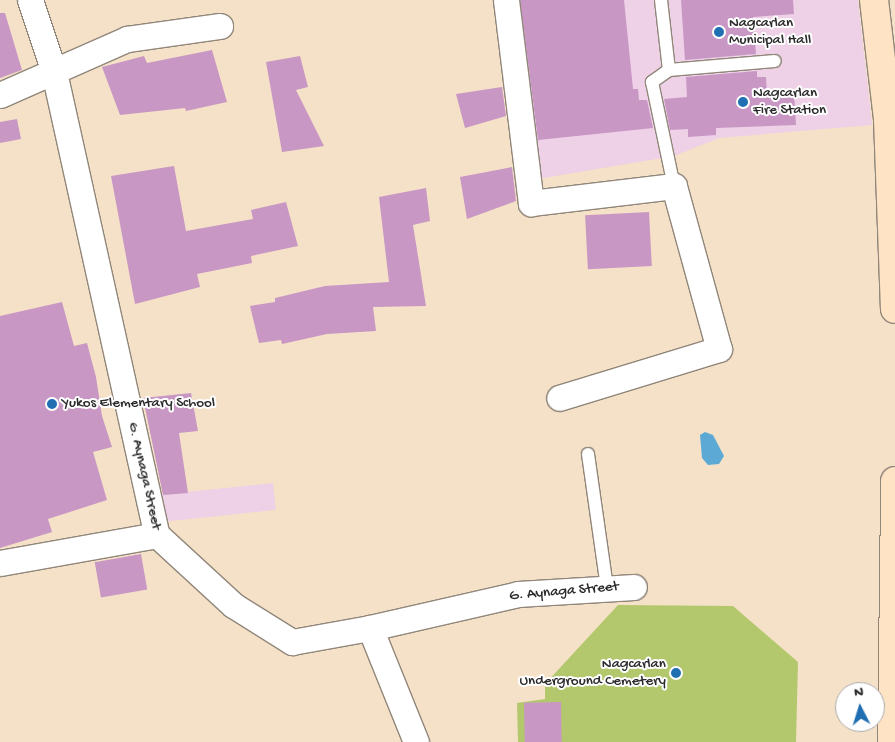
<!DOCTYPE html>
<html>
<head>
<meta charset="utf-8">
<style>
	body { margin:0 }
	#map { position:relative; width:895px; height:742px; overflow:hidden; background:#f5e1c8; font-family:"Gochi Hand",sans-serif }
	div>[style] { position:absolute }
	.built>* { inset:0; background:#eed0e7; transform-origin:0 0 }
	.green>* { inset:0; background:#b3c86c }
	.water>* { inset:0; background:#5ca9d5 }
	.building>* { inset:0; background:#c897c4; transform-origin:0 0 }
	.roads { filter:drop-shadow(1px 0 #90867a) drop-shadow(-1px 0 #90867a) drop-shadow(0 1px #90867a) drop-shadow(0 -1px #90867a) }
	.lane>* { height:12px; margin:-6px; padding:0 6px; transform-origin:6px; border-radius:6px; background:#fff }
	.street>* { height:25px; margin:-12.5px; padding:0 12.5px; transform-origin:12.5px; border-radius:12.5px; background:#fff }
	.secondary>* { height:28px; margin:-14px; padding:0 14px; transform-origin:14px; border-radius:14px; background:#fee4c5 }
	.dots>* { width:14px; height:14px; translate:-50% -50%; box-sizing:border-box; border:2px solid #fff; border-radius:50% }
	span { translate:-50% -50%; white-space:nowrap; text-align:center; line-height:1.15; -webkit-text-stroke:4px #fff; paint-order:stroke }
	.poi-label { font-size:15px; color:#2b2b2b }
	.left { translate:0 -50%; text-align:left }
	.right { translate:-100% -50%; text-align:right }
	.street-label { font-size:15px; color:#2b2b2b }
	.north { position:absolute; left:835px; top:682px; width:50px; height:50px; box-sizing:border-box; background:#fff; border:1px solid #aaa; border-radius:50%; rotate:355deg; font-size:14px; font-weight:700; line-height:20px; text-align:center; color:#2b2b2b }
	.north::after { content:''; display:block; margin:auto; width:18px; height:22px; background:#1f6fb2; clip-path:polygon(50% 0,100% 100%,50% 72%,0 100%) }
</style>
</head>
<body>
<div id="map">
	<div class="built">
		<div style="clip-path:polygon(518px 0,858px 0,872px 125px,719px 138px,674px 156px,538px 179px)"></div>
		<div style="left:273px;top:483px;width:27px;height:120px;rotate:84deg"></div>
	</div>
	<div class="green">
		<div style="clip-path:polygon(618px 605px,733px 606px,798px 662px,796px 742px,518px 742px,517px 703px,545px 699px,545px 684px)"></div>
	</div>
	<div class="water">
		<div style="clip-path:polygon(705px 432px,713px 435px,724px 456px,719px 464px,708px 465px,702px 458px,700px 435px)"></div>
	</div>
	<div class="building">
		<div style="clip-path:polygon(520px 0,624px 0,633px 89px,638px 89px,639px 100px,647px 100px,653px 128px,538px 140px)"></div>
		<div style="clip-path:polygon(681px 0,793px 0,794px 14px,753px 17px,756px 54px,685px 60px)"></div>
		<div style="clip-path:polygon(0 13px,5px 13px,22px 70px,0 78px)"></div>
		<div style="clip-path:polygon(212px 50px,227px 102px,186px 111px,185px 108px,120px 115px,102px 67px,144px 56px,147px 63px)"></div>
		<div style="clip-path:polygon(300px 56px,308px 87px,296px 90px,324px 146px,282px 152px,266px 62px)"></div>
		<div style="clip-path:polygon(757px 71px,757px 77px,766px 77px,767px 95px,794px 93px,796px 125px,716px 128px,716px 135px,688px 137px,688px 129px,670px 130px,664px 99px,687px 97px,686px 77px)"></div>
		<div style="clip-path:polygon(502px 87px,506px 116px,465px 128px,456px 94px)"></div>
		<div style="clip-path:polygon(17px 119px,21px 139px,0 143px,0 122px)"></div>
		<div style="clip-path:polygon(174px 166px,186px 231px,253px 219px,251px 210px,286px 202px,298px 246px,251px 256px,252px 263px,197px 274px,200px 287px,135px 304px,111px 176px)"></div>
		<div style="clip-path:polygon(512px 167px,516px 201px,467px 219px,460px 177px)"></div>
		<div style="clip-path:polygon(426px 188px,430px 221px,413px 225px,426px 306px,373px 307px,376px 331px,327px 334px,282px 344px,281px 340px,259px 343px,250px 306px,275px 302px,275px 298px,325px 286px,389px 282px,379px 197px)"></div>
		<div style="left:649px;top:212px;width:54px;height:64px;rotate:87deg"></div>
		<div style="clip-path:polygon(62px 302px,74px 346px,87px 343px,96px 377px,102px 416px,112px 447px,93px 452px,107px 500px,48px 519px,52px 532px,0 548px,0 316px)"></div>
		<div style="clip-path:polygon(191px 393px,198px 431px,179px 433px,188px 493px,163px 495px,143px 398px)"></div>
		<div style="left:141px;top:554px;width:36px;height:47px;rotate:80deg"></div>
		<div style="left:561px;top:702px;width:40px;height:37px;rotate:89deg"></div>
	</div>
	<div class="roads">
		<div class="lane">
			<div style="left:661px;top:0;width:70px;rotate:83.5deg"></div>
			<div style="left:669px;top:70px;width:21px;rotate:145deg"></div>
			<div style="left:652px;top:82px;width:106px;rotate:78.1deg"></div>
			<div style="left:669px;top:70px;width:106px;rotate:-4.9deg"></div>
			<div style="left:588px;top:454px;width:135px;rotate:81.9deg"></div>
		</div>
		<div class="street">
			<div style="left:30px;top:0;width:76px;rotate:71.6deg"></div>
			<div style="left:54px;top:72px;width:474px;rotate:77.5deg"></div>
			<div style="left:157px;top:535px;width:103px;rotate:42.6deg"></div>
			<div style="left:233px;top:605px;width:70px;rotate:32.1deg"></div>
			<div style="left:292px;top:642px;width:79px;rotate:-10.2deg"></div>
			<div style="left:370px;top:628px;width:152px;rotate:-12.9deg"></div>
			<div style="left:518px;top:594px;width:116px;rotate:-3.5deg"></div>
			<div style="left:506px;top:0;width:205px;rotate:83deg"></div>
			<div style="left:531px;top:203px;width:144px;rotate:-6.8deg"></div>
			<div style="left:674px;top:186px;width:169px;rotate:74.6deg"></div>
			<div style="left:719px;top:349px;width:167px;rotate:163deg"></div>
			<div style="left:0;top:95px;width:139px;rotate:-23.8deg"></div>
			<div style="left:127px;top:39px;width:94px;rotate:-8deg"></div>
			<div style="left:0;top:563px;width:159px;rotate:-10.1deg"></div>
			<div style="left:370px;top:628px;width:123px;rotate:68deg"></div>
		</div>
		<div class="secondary">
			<div style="left:874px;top:0;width:120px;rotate:83.3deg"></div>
			<div style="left:888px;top:119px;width:190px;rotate:87.9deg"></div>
			<div style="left:892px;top:742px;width:261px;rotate:-89.3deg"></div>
		</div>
	</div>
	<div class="dots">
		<div style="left:719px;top:32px;background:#1f6fb2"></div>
		<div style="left:743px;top:102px;background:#1f6fb2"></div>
		<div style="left:52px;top:404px;background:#1f6fb2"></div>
		<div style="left:676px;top:673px;background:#1f6fb2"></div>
	</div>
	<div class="poi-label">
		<span class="left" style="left:729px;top:32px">Nagcarlan<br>Municipal Hall</span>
		<span class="left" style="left:753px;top:102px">Nagcarlan<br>Fire Station</span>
		<span class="left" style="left:62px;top:404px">Yukos Elementary School</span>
		<span class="right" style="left:666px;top:673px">Nagcarlan<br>Underground Cemetery</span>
	</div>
	<div class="street-label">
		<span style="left:144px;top:476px;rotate:77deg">G. Aynaga Street</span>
		<span style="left:564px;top:592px;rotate:-5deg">G. Aynaga Street</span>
	</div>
	<div class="north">N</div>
</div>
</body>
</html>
